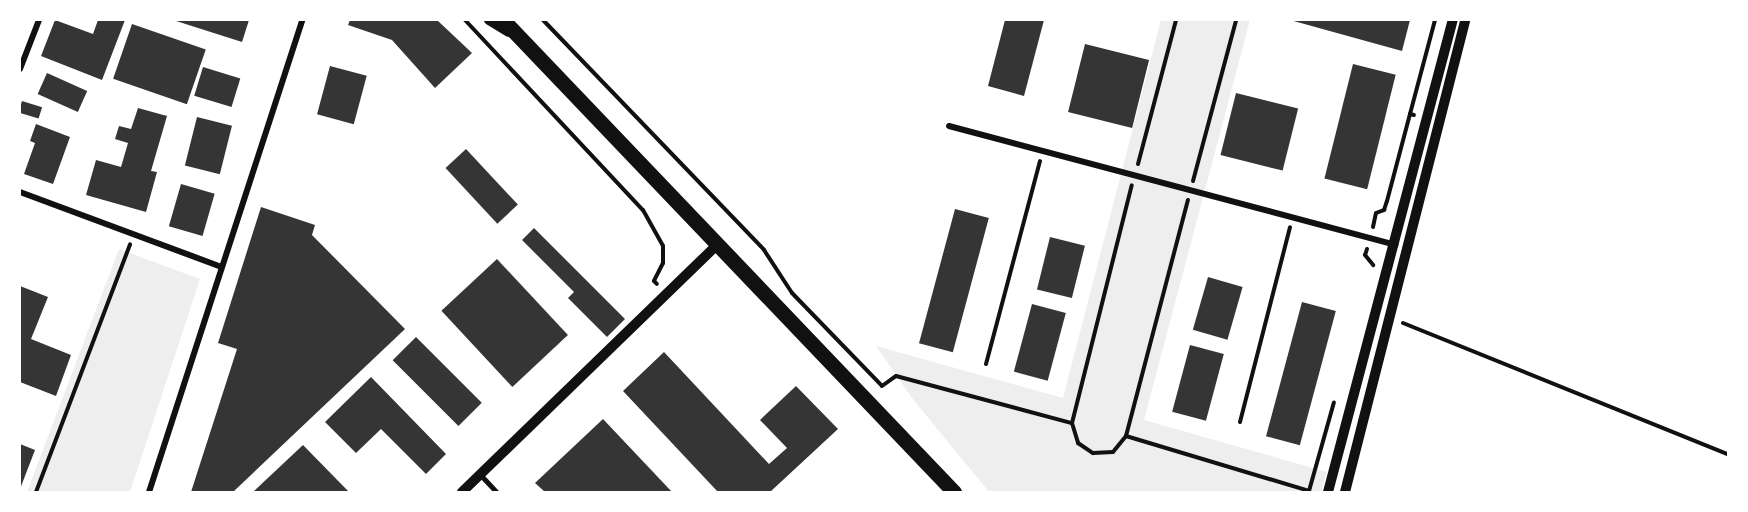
<!DOCTYPE html>
<html>
<head>
<meta charset="utf-8">
<style>
	body { margin:0 }
	#map { position:relative; width:1748px; height:512px; overflow:hidden; background:#fff; font-family:"Fira Sans",sans-serif }
	div>[style] { position:absolute }
	.green>* { inset:0; background:#eee }
	.building>* { inset:0; background:#353535; transform-origin:0 0 }
	.path>* { height:4px; margin:-2px; padding:0 2px; transform-origin:2px; border-radius:2px; background:#111 }
	.service>* { height:4.5px; margin:-2.25px; padding:0 2.25px; transform-origin:2.25px; border-radius:2.25px; background:#111 }
	.minor>* { height:6px; margin:-3px; padding:0 3px; transform-origin:3px; border-radius:3px; background:#111 }
	.tertiary>* { height:10px; margin:-5px; padding:0 5px; transform-origin:5px; border-radius:5px; background:#111 }
	.primary>* { height:15px; margin:-7.5px; padding:0 7.5px; transform-origin:7.5px; border-radius:7.5px; background:#111 }
	span { translate:-50% -50%; white-space:nowrap; text-align:center; line-height:1.15; -webkit-text-stroke:4.5px #fff; paint-order:stroke }
	.frame { position:absolute; inset:0; border:21px solid #fff; pointer-events:none }
</style>
</head>
<body>
<div id="map">
	<div class="green">
		<div style="clip-path:polygon(1161px 20px,1250px 20px,1144px 420px,1327px 472px,1321px 492px,989px 492px,912px 398px,876px 346px,1063px 398px)"></div>
		<div style="clip-path:polygon(119px 249px,200px 279px,130px 492px,27px 492px)"></div>
	</div>
	<div class="building">
		<div style="clip-path:polygon(55px 20px,93px 34px,98px 20px,125px 20px,102px 80px,41px 56px)"></div>
		<div style="clip-path:polygon(173px 20px,249px 20px,242px 42px)"></div>
		<div style="clip-path:polygon(350px 20px,437px 20px,472px 53px,435px 88px,392px 40px,348px 25px)"></div>
		<div style="clip-path:polygon(1005px 20px,1044px 20px,1024px 96px,988px 86px)"></div>
		<div style="clip-path:polygon(1290px 20px,1410px 20px,1402px 51px)"></div>
		<div style="left:132px;top:24px;width:78px;height:58px;rotate:19deg"></div>
		<div style="left:1085px;top:44px;width:66px;height:70px;rotate:14deg"></div>
		<div style="left:1353px;top:64px;width:44px;height:118px;rotate:14deg"></div>
		<div style="left:330px;top:66px;width:38px;height:50px;rotate:15deg"></div>
		<div style="left:203px;top:67px;width:39px;height:30px;rotate:17deg"></div>
		<div style="left:47px;top:73px;width:44px;height:23px;rotate:24deg"></div>
		<div style="left:1236px;top:93px;width:64px;height:64px;rotate:14deg"></div>
		<div style="left:22px;top:101px;width:21px;height:12px;rotate:17deg"></div>
		<div style="clip-path:polygon(138px 108px,167px 116px,151px 171px,157px 172px,146px 212px,86px 195px,96px 160px,121px 167px,128px 143px,115px 139px,119px 126px,131px 129px)"></div>
		<div style="left:197px;top:117px;width:36px;height:50px;rotate:14deg"></div>
		<div style="clip-path:polygon(36px 124px,70px 137px,53px 184px,24px 174px,35px 143px,30px 141px)"></div>
		<div style="left:466px;top:149px;width:76px;height:28px;rotate:47deg"></div>
		<div style="left:181px;top:184px;width:35px;height:44px;rotate:16deg"></div>
		<div style="clip-path:polygon(261px 207px,315px 225px,312px 235px,405px 329px,233px 492px,191px 492px,237px 349px,218px 343px)"></div>
		<div style="left:955px;top:209px;width:35px;height:139px;rotate:15deg"></div>
		<div style="clip-path:polygon(534px 228px,625px 319px,607px 337px,568px 298px,574px 292px,522px 240px)"></div>
		<div style="left:1050px;top:237px;width:36px;height:54px;rotate:14deg"></div>
		<div style="left:497px;top:259px;width:104px;height:76px;rotate:47deg"></div>
		<div style="left:1208px;top:277px;width:36px;height:55px;rotate:16deg"></div>
		<div style="clip-path:polygon(20px 286px,48px 297px,31px 339px,71px 355px,56px 396px,20px 382px)"></div>
		<div style="left:1302px;top:302px;width:35px;height:139px;rotate:15deg"></div>
		<div style="left:1032px;top:304px;width:35px;height:70px;rotate:15deg"></div>
		<div style="left:416px;top:337px;width:93px;height:33px;rotate:45deg"></div>
		<div style="left:1190px;top:345px;width:35px;height:69px;rotate:15deg"></div>
		<div style="clip-path:polygon(664px 352px,769px 464px,787px 448px,760px 420px,796px 386px,838px 429px,770px 492px,718px 492px,623px 391px)"></div>
		<div style="clip-path:polygon(371px 377px,446px 454px,426px 474px,381px 429px,356px 453px,325px 422px)"></div>
		<div style="clip-path:polygon(603px 419px,672px 492px,545px 492px,535px 483px)"></div>
		<div style="clip-path:polygon(20px 444px,35px 450px,20px 489px)"></div>
		<div style="clip-path:polygon(303px 445px,349px 492px,253px 492px)"></div>
	</div>
	<div class="path">
		<div style="left:465px;top:20px;width:260px;rotate:46.9deg"></div>
		<div style="left:643px;top:210px;width:41px;rotate:60.9deg"></div>
		<div style="left:663px;top:246px;width:17px;rotate:90deg"></div>
		<div style="left:663px;top:263px;width:20px;rotate:117deg"></div>
		<div style="left:654px;top:281px;width:4px;rotate:45deg"></div>
		<div style="left:543px;top:20px;width:319px;rotate:46.1deg"></div>
		<div style="left:764px;top:250px;width:51px;rotate:56.9deg"></div>
		<div style="left:792px;top:293px;width:129px;rotate:45.9deg"></div>
		<div style="left:882px;top:386px;width:17px;rotate:-36deg"></div>
		<div style="left:896px;top:376px;width:182px;rotate:15deg"></div>
		<div style="left:1072px;top:423px;width:245px;rotate:-75.9deg"></div>
		<div style="left:1410px;top:114px;width:97px;rotate:-75.1deg"></div>
		<div style="left:1138px;top:164px;width:149px;rotate:-75.2deg"></div>
		<div style="left:1193px;top:181px;width:167px;rotate:-75deg"></div>
		<div style="left:1373px;top:227px;width:14px;rotate:-78deg"></div>
		<div style="left:1376px;top:213px;width:9px;rotate:-21deg"></div>
		<div style="left:1384px;top:210px;width:9px;rotate:-72deg"></div>
		<div style="left:1387px;top:201px;width:90px;rotate:-75.2deg"></div>
		<div style="left:1410px;top:114px;width:4px;rotate:14deg"></div>
		<div style="left:1367px;top:249px;width:6px;rotate:108deg"></div>
		<div style="left:1365px;top:255px;width:13px;rotate:51deg"></div>
		<div style="left:1403px;top:323px;width:350px;rotate:22deg"></div>
		<div style="left:986px;top:364px;width:210px;rotate:-75.1deg"></div>
		<div style="left:1240px;top:422px;width:201px;rotate:-75.6deg"></div>
		<div style="left:1072px;top:423px;width:21px;rotate:73deg"></div>
		<div style="left:1078px;top:443px;width:18px;rotate:34deg"></div>
		<div style="left:1093px;top:453px;width:20px;rotate:-3deg"></div>
		<div style="left:1113px;top:452px;width:21px;rotate:-51deg"></div>
		<div style="left:1126px;top:436px;width:244px;rotate:-75.3deg"></div>
		<div style="left:1126px;top:436px;width:191px;rotate:16.7deg"></div>
		<div style="left:1309px;top:491px;width:92px;rotate:-74.3deg"></div>
		<div style="left:36px;top:492px;width:265px;rotate:-69.2deg"></div>
	</div>
	<div class="service">
		<div style="left:481px;top:475px;width:23px;rotate:47deg"></div>
	</div>
	<div class="minor">
		<div style="left:20px;top:69px;width:53px;rotate:-68.8deg"></div>
		<div style="left:949px;top:126px;width:462px;rotate:14.9deg"></div>
		<div style="left:20px;top:192px;width:215px;rotate:20.4deg"></div>
		<div style="left:149px;top:492px;width:496px;rotate:-72deg"></div>
	</div>
	<div class="tertiary">
		<div style="left:489px;top:20px;width:23px;rotate:31deg"></div>
		<div style="left:462px;top:492px;width:356px;rotate:-44.1deg"></div>
		<div style="left:1328px;top:492px;width:488px;rotate:-75.2deg"></div>
		<div style="left:1345px;top:492px;width:487px;rotate:-75.7deg"></div>
	</div>
	<div class="primary">
		<div style="left:503px;top:20px;width:653px;rotate:46.3deg"></div>
	</div>
	<div class="frame"></div>
</div>
</body>
</html>
